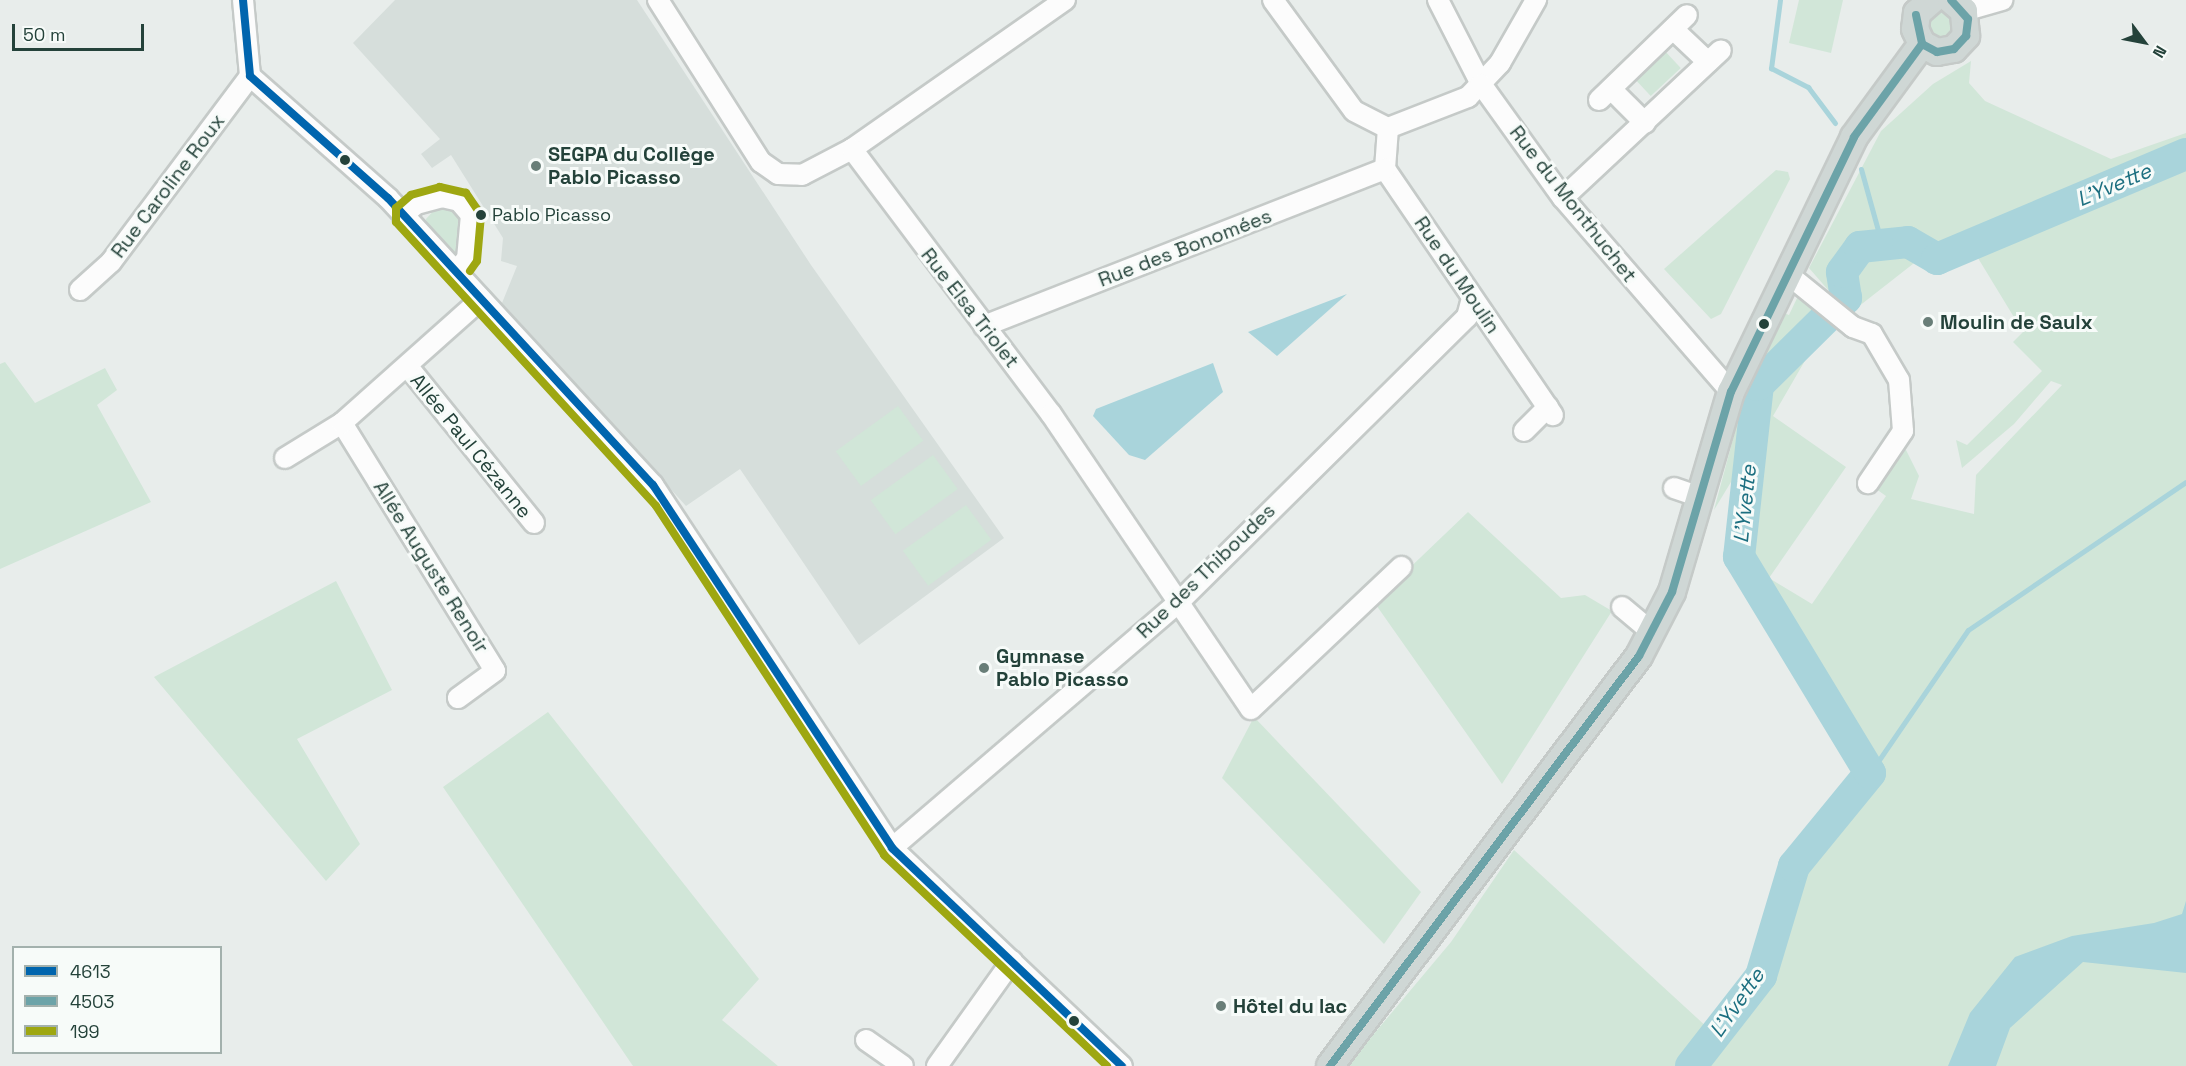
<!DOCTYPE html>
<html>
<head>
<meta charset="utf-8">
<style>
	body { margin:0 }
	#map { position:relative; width:2186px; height:1066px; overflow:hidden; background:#e8edeb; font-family:"Space Grotesk",sans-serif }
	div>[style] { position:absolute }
	.built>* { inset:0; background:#d6dedb }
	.green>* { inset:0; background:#d1e6d8; transform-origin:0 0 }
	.water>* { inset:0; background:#a9d4db }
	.stream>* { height:5px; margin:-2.5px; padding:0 2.5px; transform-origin:2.5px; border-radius:2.5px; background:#a9d4db }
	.river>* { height:32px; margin:-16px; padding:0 16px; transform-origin:16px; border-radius:16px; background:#a9d4db }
	.roads { filter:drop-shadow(2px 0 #c5cac8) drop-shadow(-2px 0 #c5cac8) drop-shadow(0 2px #c5cac8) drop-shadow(0 -2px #c5cac8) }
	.minor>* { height:20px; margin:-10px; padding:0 10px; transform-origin:10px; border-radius:10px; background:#fcfcfc }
	.major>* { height:26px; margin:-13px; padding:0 13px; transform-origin:13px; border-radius:13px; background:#cfd7d5 }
	.bus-1>* { height:8px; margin:-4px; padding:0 4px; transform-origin:4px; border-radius:4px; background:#0065ae }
	.bus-2>* { height:8px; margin:-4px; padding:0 4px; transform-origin:4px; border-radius:4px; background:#6ca3a8 }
	.bus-3>* { height:8px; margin:-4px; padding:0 4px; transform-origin:4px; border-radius:4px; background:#9ea711 }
	.dots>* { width:16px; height:16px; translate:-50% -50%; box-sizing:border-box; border:3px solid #f7fbf9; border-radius:50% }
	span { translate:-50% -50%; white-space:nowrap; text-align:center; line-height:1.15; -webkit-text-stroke:6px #f7fbf9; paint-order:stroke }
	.bus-label { font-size:18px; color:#24423a }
	.left { translate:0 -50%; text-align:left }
	.poi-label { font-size:20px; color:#24423a; font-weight:700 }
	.street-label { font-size:20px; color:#24423a }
	.water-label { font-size:21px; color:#1c6f80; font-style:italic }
	.legend { position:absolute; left:12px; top:946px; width:210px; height:108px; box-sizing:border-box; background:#f7fbf9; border:2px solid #a3b1ad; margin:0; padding:8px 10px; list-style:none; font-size:18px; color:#24423a }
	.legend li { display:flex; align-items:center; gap:12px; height:30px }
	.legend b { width:30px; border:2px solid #a3b1ad }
	.north { position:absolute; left:2114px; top:12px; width:60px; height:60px; -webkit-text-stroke:4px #f7fbf9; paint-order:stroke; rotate:122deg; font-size:16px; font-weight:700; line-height:24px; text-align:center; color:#24423a }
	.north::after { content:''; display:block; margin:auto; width:21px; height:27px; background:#24423a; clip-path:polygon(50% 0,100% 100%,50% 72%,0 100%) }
	.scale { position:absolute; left:12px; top:24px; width:132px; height:27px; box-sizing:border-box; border:3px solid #24423a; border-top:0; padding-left:8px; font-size:18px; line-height:21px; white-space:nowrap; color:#24423a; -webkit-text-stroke:4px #f7fbf9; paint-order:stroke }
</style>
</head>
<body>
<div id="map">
	<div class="built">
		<div style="clip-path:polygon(395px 0,637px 0,811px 265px,1004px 538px,859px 645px,740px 469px,686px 506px,502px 303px,517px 266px,501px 261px,503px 238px,451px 155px,432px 168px,421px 154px,440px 139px,353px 43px)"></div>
	</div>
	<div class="green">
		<div style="clip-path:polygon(1799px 0,1843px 0,1831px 53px,1789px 43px)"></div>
		<div style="clip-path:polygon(1943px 8px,1961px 26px,1943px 44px,1927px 33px,1927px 19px)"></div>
		<div style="left:1663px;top:49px;width:26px;height:41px;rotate:47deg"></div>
		<div style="clip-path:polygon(1971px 61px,1969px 83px,1985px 101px,2111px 159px,2186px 133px,2186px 1066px,1347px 1066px,1451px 942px,1514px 850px,1709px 1029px,1753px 975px,1785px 864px,1860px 774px,1805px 688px,1748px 583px,1731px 482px,1714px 510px,1748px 383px,1784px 313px,1789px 315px,1799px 294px,1839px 322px,1810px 352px,1773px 416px,1846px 467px,1769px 578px,1812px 604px,1886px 496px,1865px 481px,1884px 452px,1906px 450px,1919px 476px,1911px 499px,1974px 514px,1976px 475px,2062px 385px,2051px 381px,2014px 424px,1962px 468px,1956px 440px,1967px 445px,2042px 371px,2013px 342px,2023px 332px,1967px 240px,1918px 260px,1849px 314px,1809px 268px,1881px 131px,1933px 84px)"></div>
		<div style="clip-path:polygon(1776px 170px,1788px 172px,1790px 179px,1721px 314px,1711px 319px,1664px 269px)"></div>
		<div style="clip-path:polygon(437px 207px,454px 207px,465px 220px,456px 254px,427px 229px,426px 219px)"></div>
		<div style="clip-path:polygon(5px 362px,35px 403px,105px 368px,117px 390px,97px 405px,151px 502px,0 569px,0 364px)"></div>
		<div style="left:898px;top:406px;width:43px;height:77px;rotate:54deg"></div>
		<div style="left:933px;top:455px;width:42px;height:77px;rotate:54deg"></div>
		<div style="left:966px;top:505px;width:43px;height:78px;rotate:54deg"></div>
		<div style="clip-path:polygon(1468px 512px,1561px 598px,1585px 595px,1612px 611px,1502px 784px,1374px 602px)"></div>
		<div style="clip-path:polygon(336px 581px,392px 690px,297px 739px,360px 844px,326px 881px,154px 677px)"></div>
		<div style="clip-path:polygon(548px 712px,759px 979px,722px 1020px,778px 1066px,633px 1066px,443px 787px)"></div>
		<div style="clip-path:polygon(1254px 717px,1421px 892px,1384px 944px,1222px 778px)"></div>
	</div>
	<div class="water">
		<div style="clip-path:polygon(1347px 294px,1277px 356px,1248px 332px)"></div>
		<div style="clip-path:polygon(1213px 363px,1223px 392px,1145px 460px,1129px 455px,1093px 416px,1096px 409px)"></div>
		<div style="clip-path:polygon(2186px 901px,2186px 973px,2083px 962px,2010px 1028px,1996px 1066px,1948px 1066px,1970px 1013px,2015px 957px,2072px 936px,2154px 923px,2182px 914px)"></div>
	</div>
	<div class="stream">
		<div style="left:1780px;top:0;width:69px;rotate:97.5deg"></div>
		<div style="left:1771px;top:68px;width:42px;rotate:27.2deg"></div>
		<div style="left:1808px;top:87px;width:45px;rotate:53.1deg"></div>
		<div style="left:1861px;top:169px;width:75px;rotate:74.5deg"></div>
		<div style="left:1870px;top:773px;width:173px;rotate:-55.6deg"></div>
		<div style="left:1968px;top:630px;width:263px;rotate:-34.2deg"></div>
	</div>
	<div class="river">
		<div style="left:1691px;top:1066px;width:114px;rotate:-52.1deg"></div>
		<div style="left:1761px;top:976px;width:115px;rotate:-73.3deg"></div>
		<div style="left:1794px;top:866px;width:120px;rotate:-50.7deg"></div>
		<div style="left:1870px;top:773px;width:253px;rotate:-121.2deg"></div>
		<div style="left:1739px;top:557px;width:173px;rotate:-83.7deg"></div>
		<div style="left:1758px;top:385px;width:124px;rotate:-44.7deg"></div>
		<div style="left:1846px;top:298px;width:26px;rotate:-99deg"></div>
		<div style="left:1842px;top:272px;width:31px;rotate:-54deg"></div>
		<div style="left:1860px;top:247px;width:48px;rotate:-5.9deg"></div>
		<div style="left:1908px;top:242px;width:34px;rotate:30deg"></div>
		<div style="left:1937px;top:259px;width:270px;rotate:-22.9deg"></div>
	</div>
	<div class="roads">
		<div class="minor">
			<div style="left:243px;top:0;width:76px;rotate:84.7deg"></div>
			<div style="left:658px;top:0;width:192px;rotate:57.6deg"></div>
			<div style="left:761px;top:162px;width:21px;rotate:35deg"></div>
			<div style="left:778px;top:174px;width:24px;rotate:2deg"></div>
			<div style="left:802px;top:175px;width:56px;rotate:-27.5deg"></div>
			<div style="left:852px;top:149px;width:260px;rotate:-35deg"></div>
			<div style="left:1273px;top:0;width:137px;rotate:53.9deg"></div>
			<div style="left:1354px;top:111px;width:38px;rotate:27deg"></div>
			<div style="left:1388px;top:128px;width:86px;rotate:-21.2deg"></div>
			<div style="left:1468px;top:97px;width:47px;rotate:-46.7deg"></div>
			<div style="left:1500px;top:63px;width:73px;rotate:-60.3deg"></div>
			<div style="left:1438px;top:0;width:94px;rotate:62.9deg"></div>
			<div style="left:1481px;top:84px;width:140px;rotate:54.3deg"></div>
			<div style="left:1563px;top:198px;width:257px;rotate:49.1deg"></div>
			<div style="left:1964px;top:11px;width:40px;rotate:-16deg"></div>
			<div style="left:1673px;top:29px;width:48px;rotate:43.3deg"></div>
			<div style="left:250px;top:76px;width:184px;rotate:41.5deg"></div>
			<div style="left:388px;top:198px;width:391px;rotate:47.3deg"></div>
			<div style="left:653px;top:485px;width:435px;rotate:56.6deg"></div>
			<div style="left:892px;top:848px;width:317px;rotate:43.5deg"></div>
			<div style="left:1611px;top:89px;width:48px;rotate:45deg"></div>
			<div style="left:1599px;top:100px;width:122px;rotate:-44deg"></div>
			<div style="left:1388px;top:128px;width:41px;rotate:94.2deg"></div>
			<div style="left:1385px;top:169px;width:298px;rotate:55.7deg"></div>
			<div style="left:852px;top:149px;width:331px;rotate:53.1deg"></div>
			<div style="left:1051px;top:414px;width:356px;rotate:55.9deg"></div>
			<div style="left:1251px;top:709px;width:207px;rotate:-43.4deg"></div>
			<div style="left:1563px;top:198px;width:216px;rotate:-43.1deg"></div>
			<div style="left:404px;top:215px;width:16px;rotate:-43deg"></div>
			<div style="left:416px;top:204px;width:27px;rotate:-15deg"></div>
			<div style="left:442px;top:197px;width:17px;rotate:13deg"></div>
			<div style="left:459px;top:201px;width:18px;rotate:49deg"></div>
			<div style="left:471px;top:215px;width:44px;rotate:95.2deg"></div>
			<div style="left:467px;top:259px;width:17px;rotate:135deg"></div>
			<div style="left:1790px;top:276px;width:81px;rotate:39deg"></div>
			<div style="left:1853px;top:327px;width:20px;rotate:20deg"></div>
			<div style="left:1872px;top:334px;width:53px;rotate:59.6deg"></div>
			<div style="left:1899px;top:380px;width:51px;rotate:85.5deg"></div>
			<div style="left:1903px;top:431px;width:63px;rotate:123.9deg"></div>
			<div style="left:80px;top:290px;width:42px;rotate:-42.1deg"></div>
			<div style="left:111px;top:262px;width:232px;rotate:-53.2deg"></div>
			<div style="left:984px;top:326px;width:431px;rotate:-21.4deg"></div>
			<div style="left:409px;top:368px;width:199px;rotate:51.1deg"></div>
			<div style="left:342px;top:423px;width:291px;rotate:58.3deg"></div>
			<div style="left:495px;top:671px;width:46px;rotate:143.9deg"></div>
			<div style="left:1524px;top:431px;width:34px;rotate:-45deg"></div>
			<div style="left:285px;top:458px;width:67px;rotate:-31.6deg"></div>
			<div style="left:342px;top:423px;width:186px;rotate:-41.7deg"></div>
			<div style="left:1674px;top:488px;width:28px;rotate:19deg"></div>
			<div style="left:1622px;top:607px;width:39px;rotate:40deg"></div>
			<div style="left:892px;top:848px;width:377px;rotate:-40.6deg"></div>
			<div style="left:1178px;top:603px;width:407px;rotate:-44.7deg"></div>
			<div style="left:1467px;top:317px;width:20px;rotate:-75deg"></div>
			<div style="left:866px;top:1040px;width:45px;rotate:35.1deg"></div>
			<div style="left:937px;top:1066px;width:129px;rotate:-54.5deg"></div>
		</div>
		<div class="major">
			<div style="left:1932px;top:0;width:20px;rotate:139deg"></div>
			<div style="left:1917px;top:13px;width:16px;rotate:97deg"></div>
			<div style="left:1915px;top:29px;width:17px;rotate:65deg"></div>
			<div style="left:1922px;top:44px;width:17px;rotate:28deg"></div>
			<div style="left:1937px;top:52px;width:17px;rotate:-10deg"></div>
			<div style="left:1954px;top:49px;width:18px;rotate:-47deg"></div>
			<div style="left:1966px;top:36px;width:25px;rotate:-95deg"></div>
			<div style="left:1964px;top:11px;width:17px;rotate:-140deg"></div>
			<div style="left:1330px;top:1066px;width:513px;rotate:-53deg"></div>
			<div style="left:1639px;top:656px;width:72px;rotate:-62.7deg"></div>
			<div style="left:1672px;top:592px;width:209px;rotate:-73.6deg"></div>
			<div style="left:1731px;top:392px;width:283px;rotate:-64.2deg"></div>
			<div style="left:1854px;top:137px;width:115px;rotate:-53.8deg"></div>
		</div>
	</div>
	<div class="bus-1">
		<div style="left:243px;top:0;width:76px;rotate:84.7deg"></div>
		<div style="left:250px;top:76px;width:184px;rotate:41.5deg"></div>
		<div style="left:388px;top:198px;width:391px;rotate:47.3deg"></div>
		<div style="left:653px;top:485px;width:435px;rotate:56.6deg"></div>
		<div style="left:892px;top:848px;width:317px;rotate:43.5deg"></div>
	</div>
	<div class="bus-2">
		<div style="left:1916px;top:15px;width:30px;rotate:78deg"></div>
		<div style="left:1922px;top:44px;width:17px;rotate:28deg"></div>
		<div style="left:1937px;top:52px;width:17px;rotate:-10deg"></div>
		<div style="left:1954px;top:49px;width:18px;rotate:-47deg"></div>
		<div style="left:1966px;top:36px;width:17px;rotate:-83deg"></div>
		<div style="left:1968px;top:19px;width:25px;rotate:-132deg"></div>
		<div style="left:1330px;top:1066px;width:513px;rotate:-53deg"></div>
		<div style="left:1639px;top:656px;width:72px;rotate:-62.7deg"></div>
		<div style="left:1672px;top:592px;width:209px;rotate:-73.6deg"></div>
		<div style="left:1731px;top:392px;width:283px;rotate:-64.2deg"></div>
		<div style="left:1854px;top:137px;width:115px;rotate:-53.8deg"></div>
	</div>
	<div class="bus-3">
		<div style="left:470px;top:271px;width:12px;rotate:-55deg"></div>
		<div style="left:477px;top:261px;width:46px;rotate:-85deg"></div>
		<div style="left:481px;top:215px;width:27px;rotate:-124deg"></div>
		<div style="left:466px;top:193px;width:27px;rotate:-167deg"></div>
		<div style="left:440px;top:187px;width:30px;rotate:165deg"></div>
		<div style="left:411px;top:195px;width:20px;rotate:139deg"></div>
		<div style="left:396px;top:208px;width:14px;rotate:90deg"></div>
		<div style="left:396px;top:222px;width:385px;rotate:47.5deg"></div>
		<div style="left:656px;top:506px;width:417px;rotate:56.8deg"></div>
		<div style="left:884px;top:855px;width:307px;rotate:43.4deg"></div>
	</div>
	<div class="dots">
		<div style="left:345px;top:160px;background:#24423a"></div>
		<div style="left:536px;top:166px;background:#697e78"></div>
		<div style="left:481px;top:215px;background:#24423a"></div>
		<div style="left:1928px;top:322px;background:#697e78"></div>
		<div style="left:1764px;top:324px;background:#24423a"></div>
		<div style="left:984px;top:668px;background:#697e78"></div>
		<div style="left:1221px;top:1006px;background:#697e78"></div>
		<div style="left:1074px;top:1021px;background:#24423a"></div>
	</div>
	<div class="bus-label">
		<span class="left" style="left:492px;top:215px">Pablo Picasso</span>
	</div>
	<div class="poi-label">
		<span class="left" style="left:548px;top:166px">SEGPA du Collège<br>Pablo Picasso</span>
		<span class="left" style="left:1940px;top:322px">Moulin de Saulx</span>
		<span class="left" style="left:996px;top:668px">Gymnase<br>Pablo Picasso</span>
		<span class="left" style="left:1233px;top:1006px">Hôtel du lac</span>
	</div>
	<div class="street-label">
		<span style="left:168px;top:186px;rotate:-53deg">Rue Caroline Roux</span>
		<span style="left:1573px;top:204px;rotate:52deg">Rue du Monthuchet</span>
		<span style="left:1185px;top:248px;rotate:-21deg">Rue des Bonomées</span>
		<span style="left:1457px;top:275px;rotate:56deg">Rue du Moulin</span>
		<span style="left:970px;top:308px;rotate:52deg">Rue Elsa Triolet</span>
		<span style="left:471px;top:446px;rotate:51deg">Allée Paul Cézanne</span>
		<span style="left:431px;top:567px;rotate:58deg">Allée Auguste Renoir</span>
		<span style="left:1206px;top:571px;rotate:-44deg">Rue des Thiboudes</span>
	</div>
	<div class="water-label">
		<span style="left:2114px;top:185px;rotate:-23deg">L'Yvette</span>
		<span style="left:1745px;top:504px;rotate:-84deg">L'Yvette</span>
		<span style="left:1737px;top:1003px;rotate:-55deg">L'Yvette</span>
	</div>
	<ul class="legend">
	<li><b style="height:8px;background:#0065ae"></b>4613</li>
	<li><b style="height:8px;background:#6ca3a8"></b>4503</li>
	<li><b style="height:8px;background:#9ea711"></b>199</li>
	</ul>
	<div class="north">N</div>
	<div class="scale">50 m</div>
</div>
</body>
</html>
